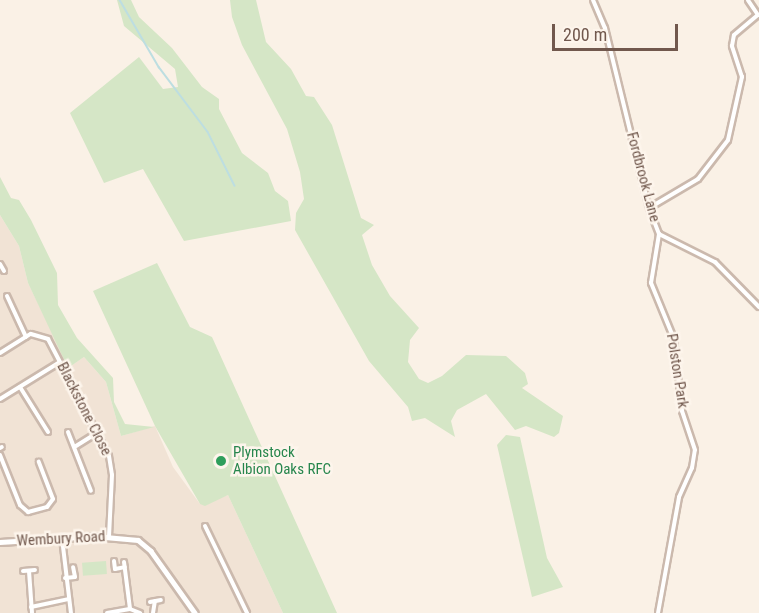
<!DOCTYPE html>
<html>
<head>
<meta charset="utf-8">
<style>
	body { margin:0 }
	#map { position:relative; width:759px; height:613px; overflow:hidden; background:#faf1e6; font-family:"Roboto Condensed",sans-serif }
	div>[style] { position:absolute }
	.residential>* { inset:0; background:#f1e3d5 }
	.green>* { inset:0; background:#d5e6c6; transform-origin:0 0 }
	.stream>* { height:1.5px; margin:-0.75px; padding:0 0.75px; transform-origin:0.75px; border-radius:0.75px; background:#bddee1 }
	.roads { filter:drop-shadow(2px 0 #cbb9ad) drop-shadow(-2px 0 #cbb9ad) drop-shadow(0 2px #cbb9ad) drop-shadow(0 -2px #cbb9ad) }
	.minor>* { height:4px; margin:-2px; padding:0 2px; transform-origin:2px; border-radius:2px; background:#fff }
	.tertiary>* { height:4.5px; margin:-2.25px; padding:0 2.25px; transform-origin:2.25px; border-radius:2.25px; background:#fff }
	.dots>* { width:16px; height:16px; translate:-50% -50%; box-sizing:border-box; border:3px solid #fdf5ec; border-radius:50% }
	span { translate:-50% -50%; white-space:nowrap; text-align:center; line-height:1.15; -webkit-text-stroke:5px #fdf5ec; paint-order:stroke }
	.street-label { font-size:15px; color:#71584d }
	.leisure-label { font-size:15px; color:#27864d }
	.left { translate:0 -50%; text-align:left }
	.scale { position:absolute; left:552px; top:24px; width:126px; height:27px; box-sizing:border-box; border:3px solid #71584d; border-top:0; padding-left:8px; font-size:18px; line-height:21px; white-space:nowrap; color:#71584d; -webkit-text-stroke:4px #fdf5ec; paint-order:stroke }
</style>
</head>
<body>
<div id="map">
	<div class="residential">
		<div style="clip-path:polygon(0 215px,19px 246px,28px 283px,69px 367px,84px 357px,106px 382px,121px 436px,155px 426px,173px 467px,200px 504px,228px 495px,283px 613px,0 613px)"></div>
	</div>
	<div class="green">
		<div style="clip-path:polygon(117px 0,131px 0,139px 17px,172px 48px,202px 87px,219px 99px,219px 109px,242px 153px,268px 173px,275px 191px,288px 201px,291px 221px,184px 241px,143px 169px,104px 183px,70px 113px,139px 57px,163px 89px,178px 87px,175px 69px,124px 26px)"></div>
		<div style="clip-path:polygon(230px 0,256px 0,266px 42px,291px 69px,306px 96px,314px 97px,332px 125px,361px 218px,374px 225px,362px 235px,372px 265px,390px 296px,419px 328px,410px 340px,408px 362px,419px 379px,428px 383px,442px 376px,466px 355px,506px 356px,525px 373px,528px 384px,522px 388px,563px 416px,559px 433px,554px 437px,526px 426px,515px 430px,486px 394px,457px 410px,451px 421px,455px 437px,425px 418px,412px 421px,408px 407px,369px 361px,295px 230px,296px 213px,304px 199px,300px 172px,287px 129px,242px 45px,232px 17px)"></div>
		<div style="clip-path:polygon(0 177px,11px 198px,19px 200px,31px 220px,57px 273px,58px 305px,77px 338px,113px 378px,114px 402px,125px 424px,154px 427px,121px 436px,106px 382px,84px 357px,68px 368px,28px 283px,19px 246px,0 215px)"></div>
		<div style="clip-path:polygon(157px 263px,190px 327px,212px 337px,337px 613px,283px 613px,228px 495px,205px 506px,200px 504px,155px 426px,93px 291px)"></div>
		<div style="clip-path:polygon(506px 435px,520px 437px,547px 558px,563px 587px,532px 597px,497px 445px)"></div>
		<div style="left:106px;top:561px;width:13px;height:24px;rotate:86deg"></div>
	</div>
	<div class="stream">
		<div style="left:120px;top:0;width:78px;rotate:59.8deg"></div>
		<div style="left:159px;top:67px;width:81px;rotate:53deg"></div>
		<div style="left:208px;top:132px;width:60px;rotate:63.4deg"></div>
	</div>
	<div class="roads">
		<div class="minor">
			<div style="left:593px;top:0;width:30px;rotate:67deg"></div>
			<div style="left:605px;top:28px;width:185px;rotate:76.3deg"></div>
			<div style="left:649px;top:208px;width:28px;rotate:69deg"></div>
			<div style="left:659px;top:234px;width:63px;rotate:26.6deg"></div>
			<div style="left:715px;top:262px;width:63px;rotate:45.6deg"></div>
			<div style="left:649px;top:208px;width:57px;rotate:-30.6deg"></div>
			<div style="left:698px;top:179px;width:49px;rotate:-52.4deg"></div>
			<div style="left:728px;top:140px;width:65px;rotate:-77.5deg"></div>
			<div style="left:742px;top:77px;width:33px;rotate:-108deg"></div>
			<div style="left:732px;top:46px;width:11px;rotate:-80deg"></div>
			<div style="left:734px;top:35px;width:31px;rotate:-40deg"></div>
			<div style="left:758px;top:15px;width:18px;rotate:-124deg"></div>
			<div style="left:0;top:264px;width:8px;rotate:60deg"></div>
			<div style="left:7px;top:296px;width:45px;rotate:65.1deg"></div>
			<div style="left:0;top:353px;width:36px;rotate:-32deg"></div>
			<div style="left:31px;top:334px;width:18px;rotate:16deg"></div>
			<div style="left:48px;top:339px;width:132px;rotate:62.5deg"></div>
			<div style="left:109px;top:456px;width:19px;rotate:81deg"></div>
			<div style="left:112px;top:475px;width:61px;rotate:92.8deg"></div>
			<div style="left:20px;top:387px;width:53px;rotate:58.1deg"></div>
			<div style="left:0;top:399px;width:70px;rotate:-31.7deg"></div>
			<div style="left:68px;top:432px;width:63px;rotate:68.7deg"></div>
			<div style="left:76px;top:446px;width:25px;rotate:-32deg"></div>
			<div style="left:0;top:448px;width:2px;rotate:-27deg"></div>
			<div style="left:0;top:455px;width:54px;rotate:68.2deg"></div>
			<div style="left:20px;top:505px;width:11px;rotate:41deg"></div>
			<div style="left:28px;top:512px;width:20px;rotate:-15deg"></div>
			<div style="left:47px;top:507px;width:10px;rotate:-53deg"></div>
			<div style="left:53px;top:499px;width:40px;rotate:-111deg"></div>
			<div style="left:205px;top:526px;width:97px;rotate:64.2deg"></div>
			<div style="left:62px;top:538px;width:76px;rotate:83.2deg"></div>
			<div style="left:114px;top:561px;width:8px;rotate:83deg"></div>
			<div style="left:115px;top:569px;width:10px;rotate:-11deg"></div>
			<div style="left:124px;top:562px;width:47px;rotate:82.7deg"></div>
			<div style="left:23px;top:571px;width:12px;rotate:-5deg"></div>
			<div style="left:29px;top:571px;width:42px;rotate:85.9deg"></div>
			<div style="left:65px;top:578px;width:10px;rotate:-6deg"></div>
			<div style="left:75px;top:577px;width:10px;rotate:-101deg"></div>
			<div style="left:150px;top:602px;width:11px;rotate:-10deg"></div>
			<div style="left:31px;top:607px;width:38px;rotate:-12deg"></div>
			<div style="left:107px;top:613px;width:23px;rotate:-10deg"></div>
			<div style="left:130px;top:609px;width:11px;rotate:22deg"></div>
			<div style="left:153px;top:613px;width:12px;rotate:-81deg"></div>
			<div style="left:658px;top:613px;width:118px;rotate:-79.7deg"></div>
			<div style="left:679px;top:497px;width:32px;rotate:-66deg"></div>
			<div style="left:692px;top:468px;width:18px;rotate:-81deg"></div>
			<div style="left:695px;top:450px;width:41px;rotate:-108.4deg"></div>
			<div style="left:682px;top:411px;width:72px;rotate:-96.3deg"></div>
			<div style="left:674px;top:339px;width:61px;rotate:-112.3deg"></div>
			<div style="left:651px;top:283px;width:50px;rotate:-80.7deg"></div>
		</div>
		<div class="tertiary">
			<div style="left:0;top:542px;width:94px;rotate:-3.7deg"></div>
			<div style="left:94px;top:536px;width:44px;rotate:5.2deg"></div>
			<div style="left:138px;top:540px;width:17px;rotate:40deg"></div>
			<div style="left:151px;top:551px;width:76px;rotate:54.6deg"></div>
		</div>
	</div>
	<div class="dots">
		<div style="left:221px;top:461px;background:#2e9e5b"></div>
	</div>
	<div class="street-label">
		<span style="left:643px;top:177px;rotate:75deg">Fordbrook Lane</span>
		<span style="left:677px;top:371px;rotate:81deg">Polston Park</span>
		<span style="left:84px;top:409px;rotate:63deg">Blackstone Close</span>
		<span style="left:61px;top:539px;rotate:-3deg">Wembury Road</span>
	</div>
	<div class="leisure-label">
		<span class="left" style="left:233px;top:461px">Plymstock<br>Albion Oaks RFC</span>
	</div>
	<div class="scale">200 m</div>
</div>
</body>
</html>
